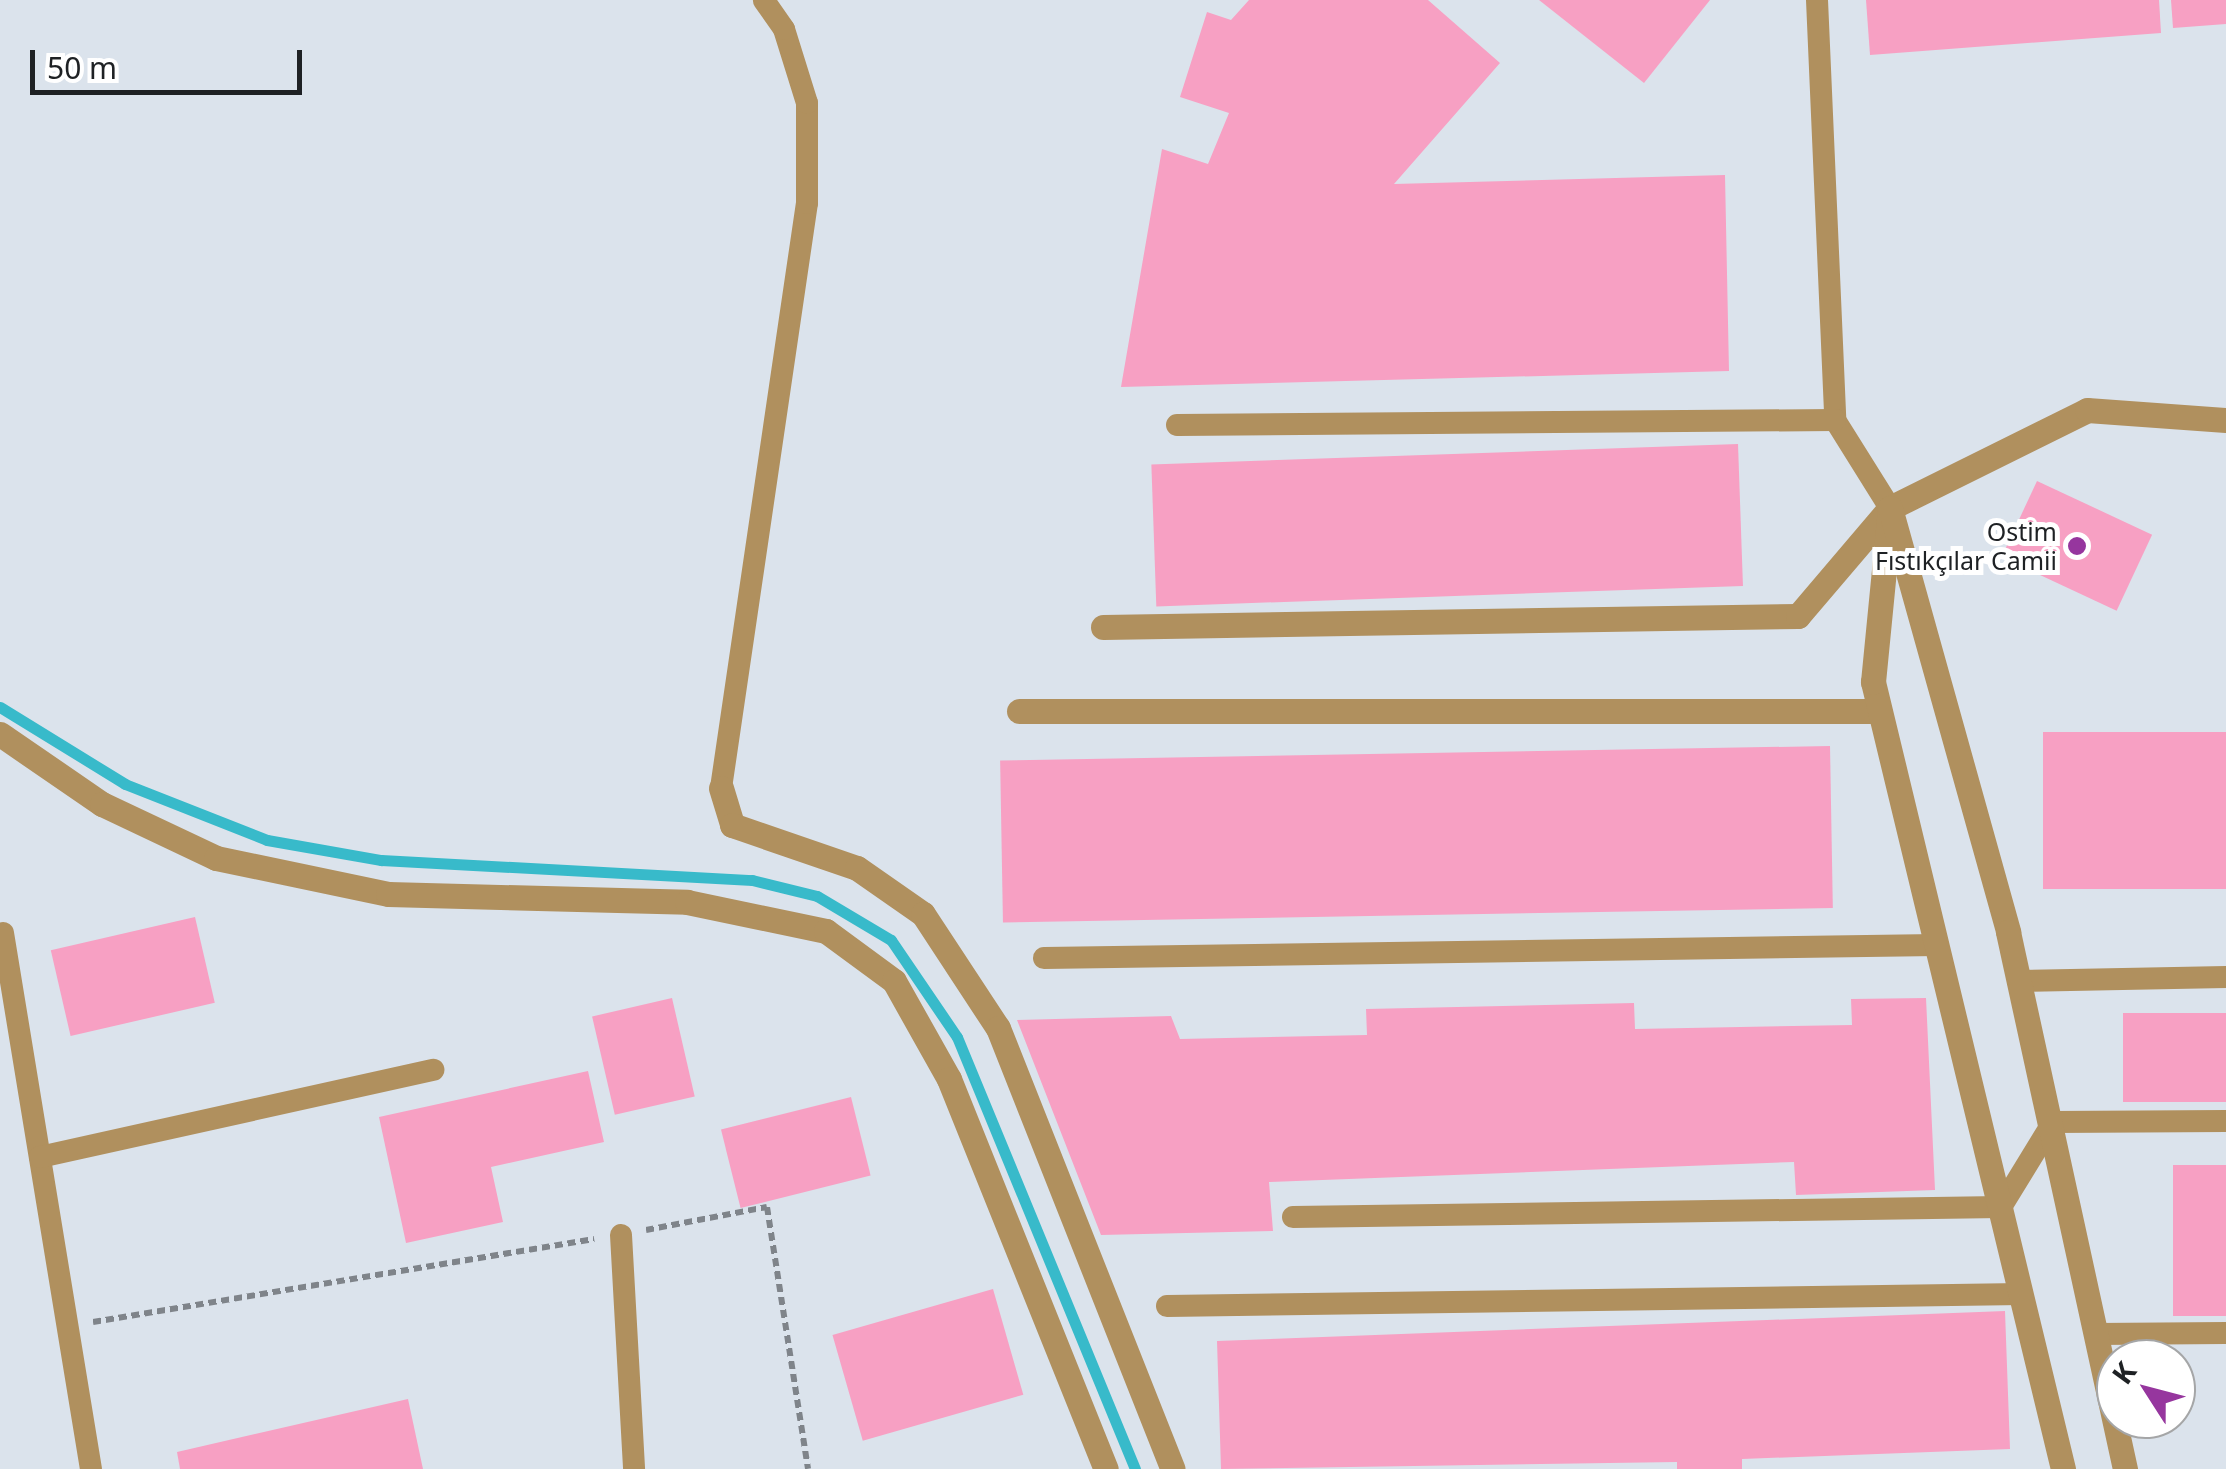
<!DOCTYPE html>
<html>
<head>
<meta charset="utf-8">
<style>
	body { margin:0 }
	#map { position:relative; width:2226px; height:1469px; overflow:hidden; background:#dbe3ec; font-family:"Noto Sans",sans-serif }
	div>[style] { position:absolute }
	.stream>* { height:11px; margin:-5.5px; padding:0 5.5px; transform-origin:5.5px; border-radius:5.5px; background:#38baca }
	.building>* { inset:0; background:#f7a0c3; transform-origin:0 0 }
	.path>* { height:6px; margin-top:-3px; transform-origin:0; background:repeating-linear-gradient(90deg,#7f848a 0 8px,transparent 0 13px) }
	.service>* { height:22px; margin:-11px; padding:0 11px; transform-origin:11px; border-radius:11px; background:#b0905e }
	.minor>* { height:25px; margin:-12.5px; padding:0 12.5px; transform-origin:12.5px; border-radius:12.5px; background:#b0905e }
	.dots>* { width:28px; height:28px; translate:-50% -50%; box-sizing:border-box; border:5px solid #fff; border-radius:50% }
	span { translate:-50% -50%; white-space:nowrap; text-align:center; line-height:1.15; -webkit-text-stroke:10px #fff; paint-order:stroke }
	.poi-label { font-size:25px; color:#1e2124 }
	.right { translate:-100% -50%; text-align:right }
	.north { position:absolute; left:2096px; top:1339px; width:100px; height:100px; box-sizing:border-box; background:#fff; border:2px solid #a5a6a7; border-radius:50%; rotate:306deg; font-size:28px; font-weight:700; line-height:40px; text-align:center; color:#1e2124 }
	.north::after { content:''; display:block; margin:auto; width:35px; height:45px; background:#96369e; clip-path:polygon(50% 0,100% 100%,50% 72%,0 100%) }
	.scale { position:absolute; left:30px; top:50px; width:272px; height:45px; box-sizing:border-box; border:5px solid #1e2124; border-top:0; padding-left:12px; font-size:30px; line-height:35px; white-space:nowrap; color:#1e2124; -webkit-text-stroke:8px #fff; paint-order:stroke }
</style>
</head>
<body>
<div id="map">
	<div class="stream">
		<div style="left:0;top:707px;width:147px;rotate:31.6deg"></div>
		<div style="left:125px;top:784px;width:153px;rotate:21.5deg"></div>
		<div style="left:267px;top:840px;width:116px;rotate:10deg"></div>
		<div style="left:381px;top:860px;width:372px;rotate:3.1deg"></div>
		<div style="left:752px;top:880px;width:67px;rotate:13.8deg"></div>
		<div style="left:817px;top:896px;width:86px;rotate:30.7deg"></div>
		<div style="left:891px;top:940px;width:117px;rotate:55.8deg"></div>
		<div style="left:957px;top:1037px;width:467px;rotate:67.6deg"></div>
	</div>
	<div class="building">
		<div style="clip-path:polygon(1249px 0,1428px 0,1500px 63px,1394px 184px,1725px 175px,1729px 371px,1121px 387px,1162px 149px,1208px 164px,1229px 113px,1180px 97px,1207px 12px,1231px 20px)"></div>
		<div style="clip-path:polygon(1539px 0,1710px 0,1644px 83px)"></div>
		<div style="clip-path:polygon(1866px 0,2159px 0,2161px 33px,1870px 55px)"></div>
		<div style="clip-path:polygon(2171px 0,2226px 0,2226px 24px,2173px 28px)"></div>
		<div style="left:1738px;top:444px;width:142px;height:587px;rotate:88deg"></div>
		<div style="left:2037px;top:481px;width:127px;height:84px;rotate:25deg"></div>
		<div style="left:2226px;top:732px;width:157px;height:183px;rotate:90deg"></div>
		<div style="left:1830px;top:746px;width:162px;height:830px;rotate:89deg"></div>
		<div style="left:195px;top:917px;width:88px;height:148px;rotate:77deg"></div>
		<div style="left:672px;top:998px;width:101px;height:82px;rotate:77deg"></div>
		<div style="clip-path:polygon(1926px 998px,1935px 1190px,1796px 1195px,1794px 1162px,1269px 1182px,1273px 1231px,1101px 1235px,1017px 1020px,1171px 1016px,1180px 1039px,1367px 1035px,1366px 1009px,1634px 1003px,1635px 1029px,1852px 1025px,1851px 999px)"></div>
		<div style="left:2226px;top:1013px;width:89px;height:103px;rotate:90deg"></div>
		<div style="clip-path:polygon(588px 1071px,604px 1142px,491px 1167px,503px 1222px,406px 1243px,379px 1117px)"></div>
		<div style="left:851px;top:1097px;width:81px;height:134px;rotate:76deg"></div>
		<div style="left:2173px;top:1165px;width:53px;height:151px"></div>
		<div style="left:993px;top:1289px;width:110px;height:167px;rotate:74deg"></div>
		<div style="clip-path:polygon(2005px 1311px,2010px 1449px,1742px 1459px,1742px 1469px,1677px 1469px,1677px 1462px,1221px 1469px,1217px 1341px)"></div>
		<div style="clip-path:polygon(408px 1399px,423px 1469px,180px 1469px,177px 1452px)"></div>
	</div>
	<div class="path">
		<div style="left:646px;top:1230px;width:123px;rotate:-10.8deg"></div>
		<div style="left:767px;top:1207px;width:265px;rotate:81.1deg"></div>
		<div style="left:93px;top:1322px;width:508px;rotate:-9.41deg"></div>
	</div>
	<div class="service">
		<div style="left:1817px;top:0;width:420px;rotate:87.5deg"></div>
		<div style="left:1835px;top:420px;width:104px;rotate:58deg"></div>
		<div style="left:1177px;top:425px;width:658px;rotate:-0.44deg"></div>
		<div style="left:721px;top:788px;width:591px;rotate:-81.64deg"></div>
		<div style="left:807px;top:203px;width:100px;rotate:-90deg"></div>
		<div style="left:807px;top:103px;width:77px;rotate:-107.3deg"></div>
		<div style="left:784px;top:29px;width:35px;rotate:-125deg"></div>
		<div style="left:3px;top:933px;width:543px;rotate:80.68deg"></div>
		<div style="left:1044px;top:958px;width:893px;rotate:-0.83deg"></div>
		<div style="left:2018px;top:981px;width:208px;rotate:-1.1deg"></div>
		<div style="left:40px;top:1157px;width:403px;rotate:-12.5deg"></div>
		<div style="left:1293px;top:1217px;width:708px;rotate:-0.81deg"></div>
		<div style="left:2001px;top:1207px;width:100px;rotate:-58.5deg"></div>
		<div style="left:2053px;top:1122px;width:173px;rotate:-0.3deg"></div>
		<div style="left:621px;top:1235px;width:234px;rotate:86.8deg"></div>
		<div style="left:1167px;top:1306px;width:855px;rotate:-0.8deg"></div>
		<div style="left:2096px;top:1334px;width:130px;rotate:-0.4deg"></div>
	</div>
	<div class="minor">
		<div style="left:1103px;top:627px;width:695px;rotate:-0.91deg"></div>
		<div style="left:1798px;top:616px;width:142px;rotate:-49.6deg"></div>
		<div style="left:1890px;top:508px;width:220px;rotate:-26.4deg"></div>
		<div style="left:2087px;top:410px;width:139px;rotate:4.1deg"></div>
		<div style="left:1019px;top:711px;width:860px"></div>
		<div style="left:0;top:734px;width:124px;rotate:34.5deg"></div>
		<div style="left:102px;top:804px;width:126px;rotate:25.3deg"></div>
		<div style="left:216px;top:858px;width:176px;rotate:11.8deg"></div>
		<div style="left:388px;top:894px;width:299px;rotate:1.5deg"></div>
		<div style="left:687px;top:902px;width:142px;rotate:11.8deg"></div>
		<div style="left:826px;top:931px;width:84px;rotate:36.3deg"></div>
		<div style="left:894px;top:981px;width:112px;rotate:60.7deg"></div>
		<div style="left:949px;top:1079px;width:420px;rotate:68.1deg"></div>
		<div style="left:721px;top:788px;width:39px;rotate:73deg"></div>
		<div style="left:732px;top:825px;width:132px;rotate:19deg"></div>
		<div style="left:857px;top:868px;width:80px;rotate:34.9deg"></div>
		<div style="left:923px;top:914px;width:136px;rotate:56.7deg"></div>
		<div style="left:998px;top:1028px;width:474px;rotate:68.4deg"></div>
		<div style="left:2063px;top:1469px;width:810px;rotate:-103.57deg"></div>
		<div style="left:1873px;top:682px;width:175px;rotate:-84.4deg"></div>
		<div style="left:1890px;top:508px;width:440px;rotate:74.4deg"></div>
		<div style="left:2008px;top:932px;width:550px;rotate:77.71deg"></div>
	</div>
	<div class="dots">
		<div style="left:2077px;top:546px;background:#96369e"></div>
	</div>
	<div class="poi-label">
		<span class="right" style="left:2057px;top:546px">Ostim<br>Fıstıkçılar Camii</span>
	</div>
	<div class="north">K</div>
	<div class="scale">50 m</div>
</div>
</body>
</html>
